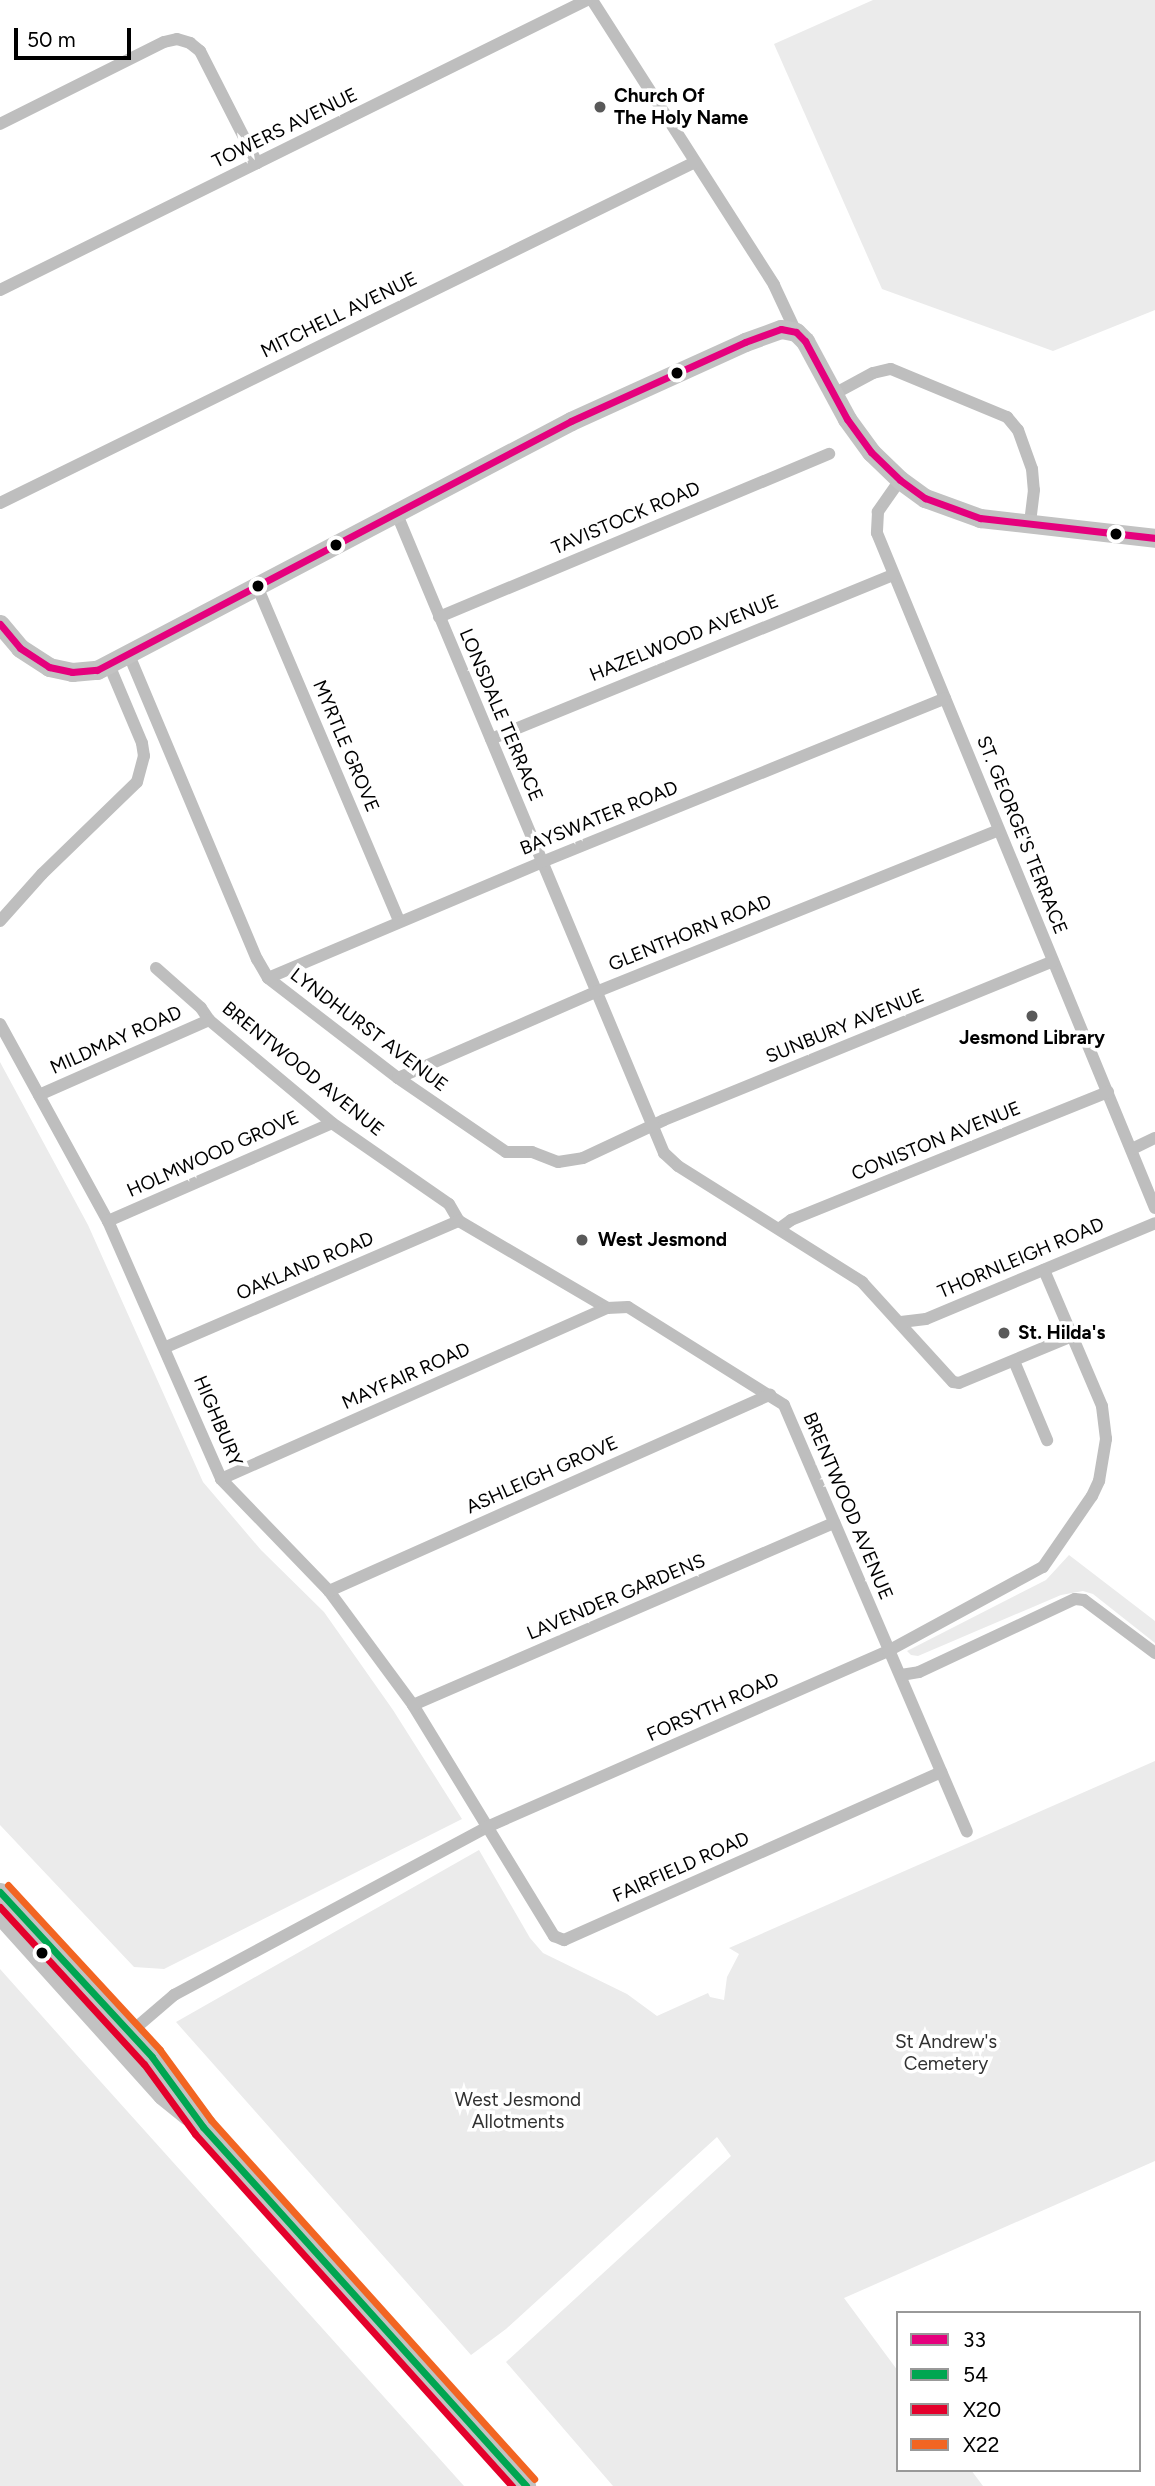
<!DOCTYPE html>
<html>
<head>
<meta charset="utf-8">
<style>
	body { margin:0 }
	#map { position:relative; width:1155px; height:2486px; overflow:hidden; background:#fff; font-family:Figtree,sans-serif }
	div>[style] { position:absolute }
	.green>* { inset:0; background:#ebebeb }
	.street>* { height:12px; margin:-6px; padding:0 6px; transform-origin:6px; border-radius:6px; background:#bebebe }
	.secondary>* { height:19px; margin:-9.5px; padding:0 9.5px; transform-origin:9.5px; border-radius:9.5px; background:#c2c2c2 }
	.bus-1>* { height:7px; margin:-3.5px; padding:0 3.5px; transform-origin:3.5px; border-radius:3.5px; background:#e5007d }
	.bus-2>* { height:7px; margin:-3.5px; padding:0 3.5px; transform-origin:3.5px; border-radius:3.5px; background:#00a651 }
	.bus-3>* { height:7px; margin:-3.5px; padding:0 3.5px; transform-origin:3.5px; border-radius:3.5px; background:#e4002b }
	.bus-4>* { height:7px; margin:-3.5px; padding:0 3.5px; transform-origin:3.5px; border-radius:3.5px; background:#f26522 }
	.dots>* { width:19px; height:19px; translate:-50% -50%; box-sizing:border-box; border:4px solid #fff; border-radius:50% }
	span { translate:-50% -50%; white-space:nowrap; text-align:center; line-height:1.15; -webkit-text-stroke:7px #fff; paint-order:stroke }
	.poi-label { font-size:19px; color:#000; font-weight:700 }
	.left { translate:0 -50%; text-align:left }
	.street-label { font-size:19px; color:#000 }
	.park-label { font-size:19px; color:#313131 }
	.legend { position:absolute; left:896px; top:2311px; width:245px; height:161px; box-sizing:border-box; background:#fff; border:2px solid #999; margin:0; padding:9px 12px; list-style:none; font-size:21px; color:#000 }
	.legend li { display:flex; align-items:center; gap:14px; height:35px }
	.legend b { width:35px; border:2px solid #999 }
	.scale { position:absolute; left:14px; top:28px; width:117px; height:32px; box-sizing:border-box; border:4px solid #000; border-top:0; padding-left:9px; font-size:21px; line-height:24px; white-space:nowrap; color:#000; -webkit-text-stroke:5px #fff; paint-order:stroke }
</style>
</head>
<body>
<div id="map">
	<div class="green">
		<div style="clip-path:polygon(873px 0,1155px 0,1155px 310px,1053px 351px,882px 289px,774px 44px)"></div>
		<div style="clip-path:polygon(0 1062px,88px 1225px,203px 1482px,261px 1550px,324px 1612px,393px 1710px,462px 1819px,164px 1969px,134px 1967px,0 1825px)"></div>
		<div style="clip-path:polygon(1069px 1555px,1155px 1621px,1155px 1643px,1093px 1594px,1083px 1591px,1061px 1595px,918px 1656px,911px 1655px,907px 1651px,1046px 1580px)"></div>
		<div style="clip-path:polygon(1155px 1761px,1155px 2161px,844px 2298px,898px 2371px,898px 2470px,971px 2470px,983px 2486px,613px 2486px,506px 2362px,731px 2156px,717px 2137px,506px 2329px,471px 2355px,176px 2022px,479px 1850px,530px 1938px,543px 1953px,627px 1994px,657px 2016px,708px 1993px,710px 1997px,724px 2000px,727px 1977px,739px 1954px,729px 1948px)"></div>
		<div style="clip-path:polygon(0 1969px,83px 2062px,464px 2486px,0 2486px)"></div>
	</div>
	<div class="street">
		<div style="left:592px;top:0;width:338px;rotate:57.4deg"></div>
		<div style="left:774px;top:285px;width:52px;rotate:64.9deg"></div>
		<div style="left:0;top:124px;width:183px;rotate:-26.6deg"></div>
		<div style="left:164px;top:42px;width:13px;rotate:-13deg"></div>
		<div style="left:177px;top:39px;width:14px;rotate:17deg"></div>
		<div style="left:190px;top:43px;width:13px;rotate:39deg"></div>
		<div style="left:200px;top:51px;width:126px;rotate:63deg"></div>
		<div style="left:0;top:290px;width:655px;rotate:-26.29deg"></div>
		<div style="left:834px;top:394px;width:44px;rotate:-28.3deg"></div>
		<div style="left:873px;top:373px;width:18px;rotate:-13deg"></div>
		<div style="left:891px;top:369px;width:126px;rotate:22.5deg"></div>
		<div style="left:1007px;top:417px;width:17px;rotate:50deg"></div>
		<div style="left:1018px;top:430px;width:41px;rotate:70.3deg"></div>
		<div style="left:1032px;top:469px;width:21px;rotate:85deg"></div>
		<div style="left:1034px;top:490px;width:34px;rotate:97deg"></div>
		<div style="left:900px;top:480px;width:39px;rotate:125deg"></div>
		<div style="left:878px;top:512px;width:21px;rotate:93deg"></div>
		<div style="left:877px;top:533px;width:730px;rotate:67.62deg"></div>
		<div style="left:0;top:503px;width:774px;rotate:-26.13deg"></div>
		<div style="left:396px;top:512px;width:695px;rotate:67.31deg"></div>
		<div style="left:664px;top:1153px;width:19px;rotate:43deg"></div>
		<div style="left:678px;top:1166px;width:218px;rotate:32.2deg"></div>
		<div style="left:862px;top:1282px;width:135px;rotate:47.7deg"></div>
		<div style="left:953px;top:1382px;width:6px;rotate:9deg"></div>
		<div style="left:959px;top:1383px;width:122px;rotate:-22.6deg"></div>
		<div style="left:257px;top:586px;width:364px;rotate:67deg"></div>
		<div style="left:439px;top:617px;width:423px;rotate:-22.7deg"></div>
		<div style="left:129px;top:655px;width:330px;rotate:67.2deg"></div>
		<div style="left:257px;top:959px;width:22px;rotate:60deg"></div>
		<div style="left:268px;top:978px;width:164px;rotate:37.6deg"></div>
		<div style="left:398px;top:1078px;width:131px;rotate:34.4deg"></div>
		<div style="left:506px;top:1152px;width:26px"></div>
		<div style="left:532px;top:1152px;width:28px;rotate:21deg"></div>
		<div style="left:558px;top:1162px;width:25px;rotate:-9deg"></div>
		<div style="left:583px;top:1158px;width:89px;rotate:-25.1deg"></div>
		<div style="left:664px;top:1120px;width:420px;rotate:-22.2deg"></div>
		<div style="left:491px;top:739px;width:433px;rotate:-22.2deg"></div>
		<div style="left:0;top:921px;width:63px;rotate:-48.2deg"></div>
		<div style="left:42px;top:874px;width:132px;rotate:-44.1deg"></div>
		<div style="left:137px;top:782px;width:27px;rotate:-75deg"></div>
		<div style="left:144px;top:756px;width:13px;rotate:-99deg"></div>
		<div style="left:142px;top:743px;width:85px;rotate:-112.9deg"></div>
		<div style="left:156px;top:968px;width:60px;rotate:41.6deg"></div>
		<div style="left:201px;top:1008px;width:14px;rotate:56deg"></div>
		<div style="left:209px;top:1020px;width:160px;rotate:39.9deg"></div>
		<div style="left:332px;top:1123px;width:142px;rotate:34.7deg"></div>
		<div style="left:449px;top:1204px;width:20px;rotate:60deg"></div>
		<div style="left:459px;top:1221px;width:172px;rotate:30.4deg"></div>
		<div style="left:607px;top:1308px;width:21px;rotate:-3deg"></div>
		<div style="left:628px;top:1307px;width:184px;rotate:32.1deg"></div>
		<div style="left:784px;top:1405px;width:464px;rotate:66.8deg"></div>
		<div style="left:268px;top:978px;width:298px;rotate:-22.9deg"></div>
		<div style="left:542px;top:862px;width:435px;rotate:-22.1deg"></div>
		<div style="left:0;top:1024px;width:225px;rotate:61.3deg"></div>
		<div style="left:108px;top:1221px;width:282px;rotate:66.3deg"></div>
		<div style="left:221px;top:1479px;width:156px;rotate:46deg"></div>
		<div style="left:329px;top:1591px;width:142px;rotate:53.6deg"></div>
		<div style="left:413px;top:1705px;width:271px;rotate:58.6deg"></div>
		<div style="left:554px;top:1936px;width:11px;rotate:22deg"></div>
		<div style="left:564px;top:1940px;width:413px;rotate:-24deg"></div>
		<div style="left:398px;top:1078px;width:216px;rotate:-23.5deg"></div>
		<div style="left:596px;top:992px;width:434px;rotate:-21.9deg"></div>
		<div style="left:39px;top:1095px;width:186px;rotate:-23.8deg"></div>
		<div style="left:1132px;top:1149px;width:25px;rotate:-26deg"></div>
		<div style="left:108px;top:1221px;width:244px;rotate:-23.6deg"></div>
		<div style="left:780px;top:1228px;width:14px;rotate:-36deg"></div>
		<div style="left:791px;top:1220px;width:342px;rotate:-22deg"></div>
		<div style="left:901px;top:1322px;width:25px;rotate:-7deg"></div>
		<div style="left:926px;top:1319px;width:248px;rotate:-22.7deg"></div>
		<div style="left:166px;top:1347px;width:319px;rotate:-23.3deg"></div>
		<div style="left:1014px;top:1361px;width:86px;rotate:67.3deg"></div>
		<div style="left:221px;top:1479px;width:422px;rotate:-23.9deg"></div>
		<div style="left:329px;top:1591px;width:483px;rotate:-24deg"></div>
		<div style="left:901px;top:1675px;width:18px;rotate:-9deg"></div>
		<div style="left:919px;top:1672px;width:172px;rotate:-25.1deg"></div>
		<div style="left:1075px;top:1599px;width:9px;rotate:6deg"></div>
		<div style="left:1084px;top:1600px;width:89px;rotate:36.7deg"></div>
		<div style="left:413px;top:1705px;width:459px;rotate:-23.4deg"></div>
		<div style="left:125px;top:2037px;width:65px;rotate:-40.6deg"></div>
		<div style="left:174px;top:1995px;width:355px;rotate:-28.2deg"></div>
		<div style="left:487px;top:1827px;width:438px;rotate:-23.7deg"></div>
		<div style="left:888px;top:1651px;width:176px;rotate:-28.5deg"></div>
		<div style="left:1043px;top:1567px;width:86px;rotate:-55.4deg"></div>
		<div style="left:1092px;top:1496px;width:17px;rotate:-65deg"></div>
		<div style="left:1099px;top:1481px;width:43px;rotate:-80.5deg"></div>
		<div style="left:1106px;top:1439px;width:33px;rotate:-97deg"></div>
		<div style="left:1102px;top:1406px;width:148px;rotate:-113.1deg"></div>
	</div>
	<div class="secondary">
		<div style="left:0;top:624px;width:31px;rotate:50deg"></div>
		<div style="left:20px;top:648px;width:35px;rotate:33deg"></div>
		<div style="left:49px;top:667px;width:24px;rotate:12deg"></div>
		<div style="left:72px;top:672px;width:25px;rotate:-5deg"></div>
		<div style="left:97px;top:670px;width:535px;rotate:-27.71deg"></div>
		<div style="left:571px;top:421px;width:191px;rotate:-24.4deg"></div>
		<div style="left:745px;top:342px;width:38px;rotate:-20deg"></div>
		<div style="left:781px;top:329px;width:15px;rotate:11deg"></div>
		<div style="left:796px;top:332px;width:13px;rotate:45deg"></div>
		<div style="left:805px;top:341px;width:89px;rotate:61.7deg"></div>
		<div style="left:847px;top:419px;width:41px;rotate:54deg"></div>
		<div style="left:871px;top:452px;width:40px;rotate:44deg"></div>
		<div style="left:900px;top:480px;width:31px;rotate:36deg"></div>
		<div style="left:925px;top:498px;width:59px;rotate:20deg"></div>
		<div style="left:980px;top:518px;width:176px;rotate:6.5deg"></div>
		<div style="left:0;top:1892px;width:224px;rotate:47.3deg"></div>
		<div style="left:152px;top:2057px;width:87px;rotate:53.9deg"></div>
		<div style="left:203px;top:2127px;width:483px;rotate:48deg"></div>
		<div style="left:0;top:1915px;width:242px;rotate:48deg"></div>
		<div style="left:162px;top:2095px;width:33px;rotate:39deg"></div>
	</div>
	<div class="bus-1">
		<div style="left:0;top:624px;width:31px;rotate:50deg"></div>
		<div style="left:20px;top:648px;width:35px;rotate:33deg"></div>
		<div style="left:49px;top:667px;width:24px;rotate:12deg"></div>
		<div style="left:72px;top:672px;width:25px;rotate:-5deg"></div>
		<div style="left:97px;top:670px;width:535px;rotate:-27.71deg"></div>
		<div style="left:571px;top:421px;width:191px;rotate:-24.4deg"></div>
		<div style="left:745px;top:342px;width:38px;rotate:-20deg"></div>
		<div style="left:781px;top:329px;width:15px;rotate:11deg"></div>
		<div style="left:796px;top:332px;width:13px;rotate:45deg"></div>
		<div style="left:805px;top:341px;width:89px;rotate:61.7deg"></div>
		<div style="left:847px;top:419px;width:41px;rotate:54deg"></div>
		<div style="left:871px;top:452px;width:40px;rotate:44deg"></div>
		<div style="left:900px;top:480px;width:31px;rotate:36deg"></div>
		<div style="left:925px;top:498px;width:59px;rotate:20deg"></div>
		<div style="left:980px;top:518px;width:176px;rotate:6.5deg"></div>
	</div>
	<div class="bus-2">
		<div style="left:0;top:1892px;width:224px;rotate:47.3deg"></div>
		<div style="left:152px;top:2057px;width:87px;rotate:53.9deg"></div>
		<div style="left:203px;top:2127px;width:483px;rotate:48deg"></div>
	</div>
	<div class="bus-3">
		<div style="left:0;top:1907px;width:213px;rotate:47.5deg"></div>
		<div style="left:144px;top:2064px;width:87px;rotate:53.9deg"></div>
		<div style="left:195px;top:2134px;width:474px;rotate:48deg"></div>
	</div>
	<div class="bus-4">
		<div style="left:8px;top:1885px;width:224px;rotate:47.3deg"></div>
		<div style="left:160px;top:2050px;width:87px;rotate:53.9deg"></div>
		<div style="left:211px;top:2120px;width:483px;rotate:48deg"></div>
	</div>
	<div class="dots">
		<div style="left:600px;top:107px;background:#595959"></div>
		<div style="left:677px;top:373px;background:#000"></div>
		<div style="left:1116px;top:534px;background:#000"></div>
		<div style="left:336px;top:545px;background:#000"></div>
		<div style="left:258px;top:586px;background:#000"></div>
		<div style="left:1032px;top:1016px;background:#595959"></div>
		<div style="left:582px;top:1240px;background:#595959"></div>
		<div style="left:1004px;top:1333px;background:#595959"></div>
		<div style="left:42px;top:1953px;background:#000"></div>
	</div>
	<div class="poi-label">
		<span class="left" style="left:614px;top:107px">Church Of<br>The Holy Name</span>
		<span style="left:1032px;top:1038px">Jesmond Library</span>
		<span class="left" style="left:598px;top:1240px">West Jesmond</span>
		<span class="left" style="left:1018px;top:1333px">St. Hilda's</span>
	</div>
	<div class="street-label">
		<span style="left:285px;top:128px;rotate:-26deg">TOWERS AVENUE</span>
		<span style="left:339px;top:315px;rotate:-26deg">MITCHELL AVENUE</span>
		<span style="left:626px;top:518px;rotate:-23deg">TAVISTOCK ROAD</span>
		<span style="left:684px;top:638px;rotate:-22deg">HAZELWOOD AVENUE</span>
		<span style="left:501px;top:715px;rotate:67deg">LONSDALE TERRACE</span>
		<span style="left:346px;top:746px;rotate:67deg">MYRTLE GROVE</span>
		<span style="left:599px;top:818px;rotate:-22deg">BAYSWATER ROAD</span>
		<span style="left:1022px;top:835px;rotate:68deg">ST. GEORGE'S TERRACE</span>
		<span style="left:690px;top:933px;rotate:-22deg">GLENTHORN ROAD</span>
		<span style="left:845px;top:1026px;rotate:-22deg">SUNBURY AVENUE</span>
		<span style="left:369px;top:1030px;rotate:37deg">LYNDHURST AVENUE</span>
		<span style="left:116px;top:1040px;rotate:-24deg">MILDMAY ROAD</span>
		<span style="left:303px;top:1069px;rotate:39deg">BRENTWOOD AVENUE</span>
		<span style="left:936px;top:1141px;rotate:-22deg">CONISTON AVENUE</span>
		<span style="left:213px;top:1154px;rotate:-24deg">HOLMWOOD GROVE</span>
		<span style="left:1021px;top:1258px;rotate:-23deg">THORNLEIGH ROAD</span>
		<span style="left:305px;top:1266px;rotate:-23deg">OAKLAND ROAD</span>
		<span style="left:406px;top:1376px;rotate:-24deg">MAYFAIR ROAD</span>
		<span style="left:218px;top:1421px;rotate:67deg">HIGHBURY</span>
		<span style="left:542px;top:1475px;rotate:-24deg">ASHLEIGH GROVE</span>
		<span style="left:848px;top:1506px;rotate:67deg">BRENTWOOD AVENUE</span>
		<span style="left:616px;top:1597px;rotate:-23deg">LAVENDER GARDENS</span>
		<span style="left:713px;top:1707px;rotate:-24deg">FORSYTH ROAD</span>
		<span style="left:681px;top:1867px;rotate:-24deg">FAIRFIELD ROAD</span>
	</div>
	<div class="park-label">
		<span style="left:946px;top:2053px">St Andrew's<br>Cemetery</span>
		<span style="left:518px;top:2111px">West Jesmond<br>Allotments</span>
	</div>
	<ul class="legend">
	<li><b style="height:9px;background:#e5007d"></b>33</li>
	<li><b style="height:9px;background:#00a651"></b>54</li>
	<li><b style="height:9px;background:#e4002b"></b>X20</li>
	<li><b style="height:9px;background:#f26522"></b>X22</li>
	</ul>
	<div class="scale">50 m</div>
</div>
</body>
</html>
